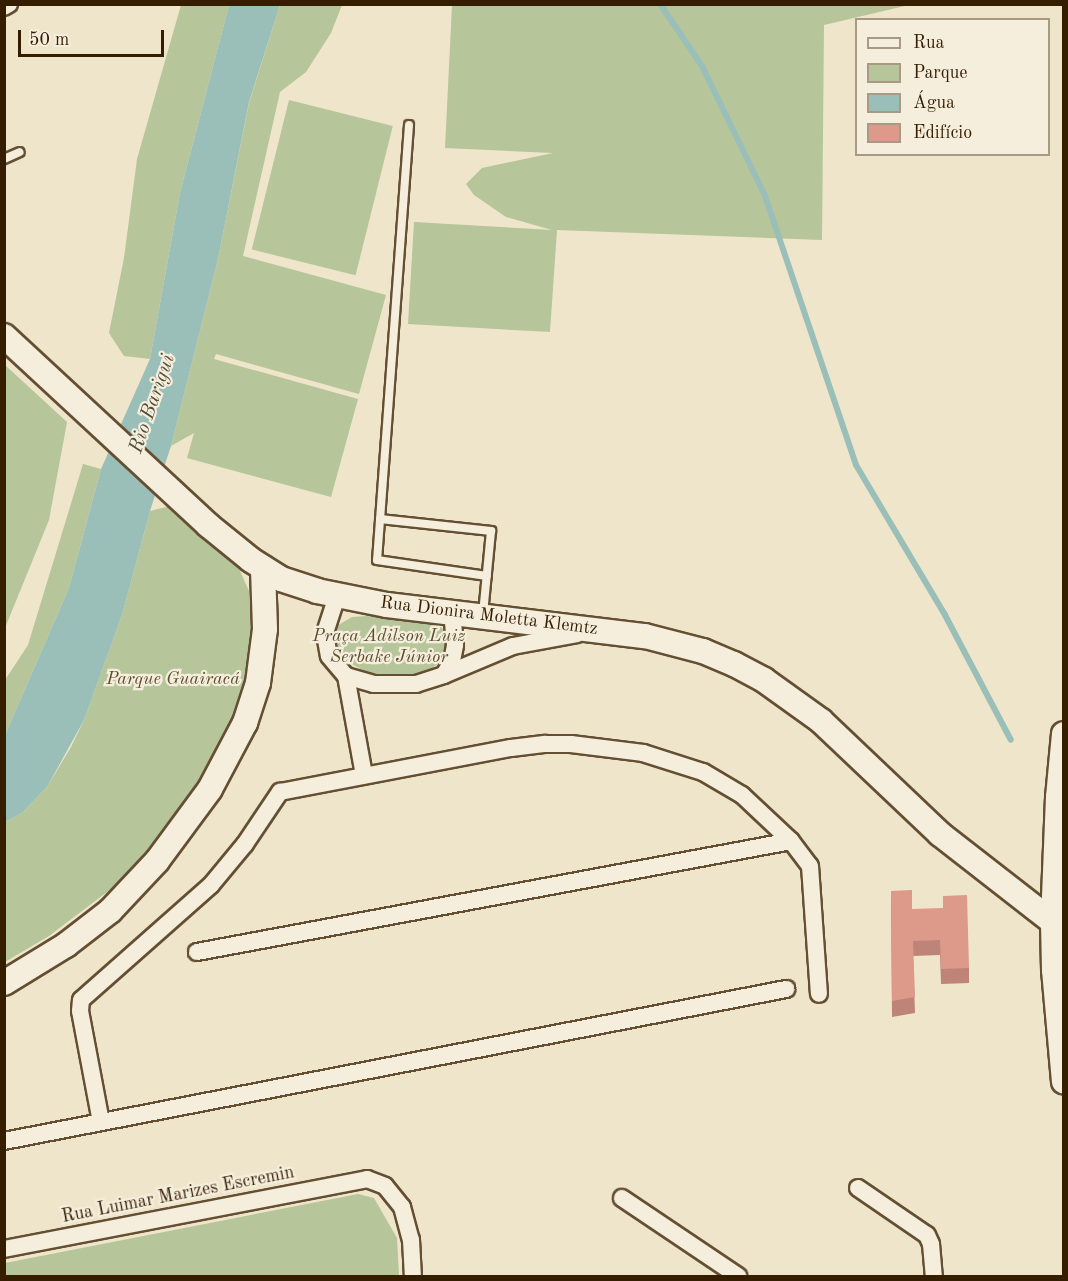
<!DOCTYPE html>
<html>
<head>
<meta charset="utf-8">
<style>
	body { margin:0 }
	#map { position:relative; width:1068px; height:1281px; overflow:hidden; background:#efe5ca; font-family:"Old Standard TT",serif }
	div>[style] { position:absolute }
	.green>* { inset:0; background:#b6c59a; transform-origin:0 0 }
	.water>* { inset:0; background:#9abfb9 }
	.stream>* { height:6px; margin:-3px; padding:0 3px; transform-origin:3px; border-radius:3px; background:#9abfb9 }
	.roads { filter:drop-shadow(2px 0 #644f32) drop-shadow(-2px 0 #644f32) drop-shadow(0 2px #644f32) drop-shadow(0 -2px #644f32) }
	.lane>* { height:8px; margin:-4px; padding:0 4px; transform-origin:4px; border-radius:4px; background:#f5eedd }
	.street>* { height:16px; margin:-8px; padding:0 8px; transform-origin:8px; border-radius:8px; background:#f5eedd }
	.secondary>* { height:24px; margin:-12px; padding:0 12px; transform-origin:12px; border-radius:12px; background:#f5eedd }
	.wall>* { inset:0; background:#be8477 }
	.building>* { inset:0; background:#dd998a }
	span { translate:-50% -50%; white-space:nowrap; text-align:center; line-height:1.15; -webkit-text-stroke:4.5px #f5eedd; paint-order:stroke }
	.street-label { font-size:18px; color:#351d00 }
	.park-label { font-size:18px; color:#5c4f2e; font-style:italic }
	.water-label { font-size:20px; color:#534e38; font-style:italic }
	.frame { position:absolute; inset:0; border:6px solid #351d00; pointer-events:none }
	.legend { position:absolute; left:855px; top:18px; width:195px; height:138px; box-sizing:border-box; background:#f5eedd; border:2px solid #a89a85; margin:0; padding:8px 10px; list-style:none; font-size:18px; color:#351d00 }
	.legend li { display:flex; align-items:center; gap:12px; height:30px }
	.legend b { width:30px; border:2px solid #a89a85 }
	.scale { position:absolute; left:18px; top:30px; width:146px; height:27px; box-sizing:border-box; border:3px solid #351d00; border-top:0; padding-left:8px; font-size:18px; line-height:21px; white-space:nowrap; color:#351d00; -webkit-text-stroke:4px #f5eedd; paint-order:stroke }
</style>
</head>
<body>
<div id="map">
	<div class="green">
		<div style="clip-path:polygon(181px 5px,229px 5px,180px 193px,150px 359px,124px 356px,109px 333px,124px 258px,137px 159px)"></div>
		<div style="clip-path:polygon(280px 5px,342px 5px,331px 33px,306px 72px,280px 92px,243px 256px,386px 295px,359px 394px,216px 354px,214px 359px,358px 399px,331px 497px,187px 458px,194px 433px,171px 446px,218px 259px,249px 103px)"></div>
		<div style="clip-path:polygon(452px 5px,452px 4px,909px 5px,824px 25px,822px 240px,557px 230px,550px 332px,408px 324px,414px 222px,552px 230px,506px 217px,474px 195px,466px 184px,482px 168px,553px 153px,445px 148px)"></div>
		<div style="left:289px;top:100px;width:107px;height:154px;rotate:14deg"></div>
		<div style="clip-path:polygon(5px 365px,67px 422px,49px 520px,5px 628px)"></div>
		<div style="clip-path:polygon(83px 464px,101px 469px,69px 588px,5px 735px,5px 680px,28px 645px)"></div>
		<div style="clip-path:polygon(170px 506px,236px 562px,249px 591px,253px 623px,252px 654px,238px 705px,227px 732px,203px 775px,185px 805px,155px 845px,111px 889px,49px 936px,5px 962px,5px 822px,22px 813px,47px 787px,71px 747px,84px 720px,122px 615px,150px 511px)"></div>
		<div style="clip-path:polygon(366px 616px,436px 623px,444px 630px,447px 639px,444px 659px,426px 673px,396px 677px,366px 672px,352px 664px,336px 646px,335px 627px,352px 617px)"></div>
		<div style="clip-path:polygon(358px 1194px,374px 1198px,397px 1238px,399px 1276px,5px 1276px,5px 1263px)"></div>
	</div>
	<div class="water">
		<div style="clip-path:polygon(229px 5px,280px 5px,249px 102px,218px 259px,171px 446px,150px 511px,122px 615px,84px 720px,47px 787px,22px 813px,5px 822px,5px 735px,69px 588px,101px 469px,150px 359px,180px 193px)"></div>
	</div>
	<div class="stream">
		<div style="left:660px;top:4px;width:75px;rotate:55.9deg"></div>
		<div style="left:702px;top:66px;width:144px;rotate:64.1deg"></div>
		<div style="left:765px;top:196px;width:284px;rotate:71.3deg"></div>
		<div style="left:856px;top:465px;width:174px;rotate:59.3deg"></div>
		<div style="left:945px;top:615px;width:141px;rotate:62.2deg"></div>
	</div>
	<div class="roads">
		<div class="lane">
			<div style="left:409px;top:125px;width:436px;rotate:94.2deg"></div>
			<div style="left:377px;top:560px;width:111px;rotate:8.3deg"></div>
			<div style="left:4px;top:159px;width:17px;rotate:-24deg"></div>
			<div style="left:380px;top:519px;width:112px;rotate:6.2deg"></div>
			<div style="left:491px;top:531px;width:83px;rotate:95.5deg"></div>
		</div>
		<div class="street">
			<div style="left:4px;top:7px;width:6px;rotate:-31deg"></div>
			<div style="left:337px;top:596px;width:40px;rotate:108deg"></div>
			<div style="left:325px;top:634px;width:22px;rotate:80deg"></div>
			<div style="left:329px;top:656px;width:26px;rotate:50deg"></div>
			<div style="left:346px;top:676px;width:29px;rotate:16deg"></div>
			<div style="left:374px;top:684px;width:42px"></div>
			<div style="left:416px;top:684px;width:29px;rotate:-18deg"></div>
			<div style="left:444px;top:675px;width:16px;rotate:-60deg"></div>
			<div style="left:452px;top:661px;width:16px;rotate:-79deg"></div>
			<div style="left:455px;top:645px;width:32px;rotate:-95deg"></div>
			<div style="left:444px;top:675px;width:75px;rotate:-22.8deg"></div>
			<div style="left:513px;top:646px;width:65px;rotate:-10.6deg"></div>
			<div style="left:346px;top:676px;width:101px;rotate:79.7deg"></div>
			<div style="left:197px;top:952px;width:604px;rotate:-10.58deg"></div>
			<div style="left:101px;top:1122px;width:113px;rotate:-100.7deg"></div>
			<div style="left:80px;top:1011px;width:11px;rotate:-85deg"></div>
			<div style="left:81px;top:1000px;width:174px;rotate:-41.5deg"></div>
			<div style="left:211px;top:885px;width:53px;rotate:-50.3deg"></div>
			<div style="left:245px;top:844px;width:63px;rotate:-56.1deg"></div>
			<div style="left:280px;top:792px;width:235px;rotate:-10.8deg"></div>
			<div style="left:511px;top:748px;width:35px;rotate:-7deg"></div>
			<div style="left:546px;top:744px;width:25px"></div>
			<div style="left:571px;top:744px;width:73px;rotate:7.1deg"></div>
			<div style="left:643px;top:753px;width:63px;rotate:17.6deg"></div>
			<div style="left:703px;top:772px;width:45px;rotate:30.5deg"></div>
			<div style="left:742px;top:795px;width:67px;rotate:43.2deg"></div>
			<div style="left:791px;top:841px;width:31px;rotate:53deg"></div>
			<div style="left:810px;top:866px;width:128px;rotate:86deg"></div>
			<div style="left:4px;top:1141px;width:797px;rotate:-11deg"></div>
			<div style="left:858px;top:1188px;width:83px;rotate:34.3deg"></div>
			<div style="left:927px;top:1235px;width:10px;rotate:66deg"></div>
			<div style="left:931px;top:1244px;width:32px;rotate:85deg"></div>
			<div style="left:622px;top:1198px;width:140px;rotate:33.9deg"></div>
			<div style="left:4px;top:1249px;width:370px;rotate:-10.9deg"></div>
			<div style="left:367px;top:1179px;width:19px;rotate:21deg"></div>
			<div style="left:385px;top:1186px;width:27px;rotate:51deg"></div>
			<div style="left:402px;top:1207px;width:34px;rotate:75deg"></div>
			<div style="left:411px;top:1240px;width:36px;rotate:87deg"></div>
		</div>
		<div class="secondary">
			<div style="left:4px;top:336px;width:278px;rotate:42.8deg"></div>
			<div style="left:208px;top:525px;width:55px;rotate:39.1deg"></div>
			<div style="left:251px;top:560px;width:36px;rotate:32deg"></div>
			<div style="left:281px;top:579px;width:38px;rotate:18deg"></div>
			<div style="left:317px;top:591px;width:71px;rotate:11.3deg"></div>
			<div style="left:387px;top:605px;width:260px;rotate:6.9deg"></div>
			<div style="left:645px;top:636px;width:60px;rotate:14.5deg"></div>
			<div style="left:703px;top:651px;width:34px;rotate:23deg"></div>
			<div style="left:734px;top:664px;width:34px;rotate:28deg"></div>
			<div style="left:764px;top:680px;width:70px;rotate:35.7deg"></div>
			<div style="left:821px;top:721px;width:164px;rotate:43.5deg"></div>
			<div style="left:940px;top:834px;width:143px;rotate:37.9deg"></div>
			<div style="left:1064px;top:734px;width:63px;rotate:95.4deg"></div>
			<div style="left:1058px;top:797px;width:125px;rotate:92.3deg"></div>
			<div style="left:1053px;top:922px;width:48px;rotate:88.8deg"></div>
			<div style="left:1054px;top:970px;width:112px;rotate:84.9deg"></div>
			<div style="left:4px;top:983px;width:73px;rotate:-31.5deg"></div>
			<div style="left:66px;top:945px;width:56px;rotate:-37.7deg"></div>
			<div style="left:110px;top:911px;width:69px;rotate:-46.8deg"></div>
			<div style="left:157px;top:861px;width:89px;rotate:-53.6deg"></div>
			<div style="left:210px;top:789px;width:75px;rotate:-62.1deg"></div>
			<div style="left:245px;top:723px;width:42px;rotate:-72deg"></div>
			<div style="left:258px;top:683px;width:54px;rotate:-82.6deg"></div>
			<div style="left:265px;top:629px;width:61px;rotate:-91.9deg"></div>
		</div>
	</div>
	<div class="wall">
		<div style="clip-path:polygon(891px 891px,969px 968px,969px 983px,941px 984px,940px 955px,913px 956px,915px 1013px,892px 1017px)"></div>
	</div>
	<div class="building">
		<div style="clip-path:polygon(912px 890px,912px 909px,943px 908px,943px 896px,967px 895px,969px 968px,941px 969px,940px 940px,913px 941px,915px 997px,892px 1001px,891px 891px)"></div>
	</div>
	<div class="street-label">
		<span style="left:489px;top:616px;rotate:7deg">Rua Dionira Moletta Klemtz</span>
		<span style="left:178px;top:1195px;rotate:-11deg">Rua Luimar Marizes Escremin</span>
	</div>
	<div class="park-label">
		<span style="left:389px;top:647px">Praça Adilson Luiz<br>Serbake Júnior</span>
		<span style="left:173px;top:679px">Parque Guairacá</span>
	</div>
	<div class="water-label">
		<span style="left:153px;top:404px;rotate:-71deg">Rio Barigui</span>
	</div>
	<div class="frame"></div>
	<ul class="legend">
	<li><b style="height:8px;background:#f5eedd"></b>Rua</li>
	<li><b style="height:16px;background:#b6c59a"></b>Parque</li>
	<li><b style="height:16px;background:#9abfb9"></b>Água</li>
	<li><b style="height:16px;background:#dd998a"></b>Edifício</li>
	</ul>
	<div class="scale">50 m</div>
</div>
</body>
</html>
